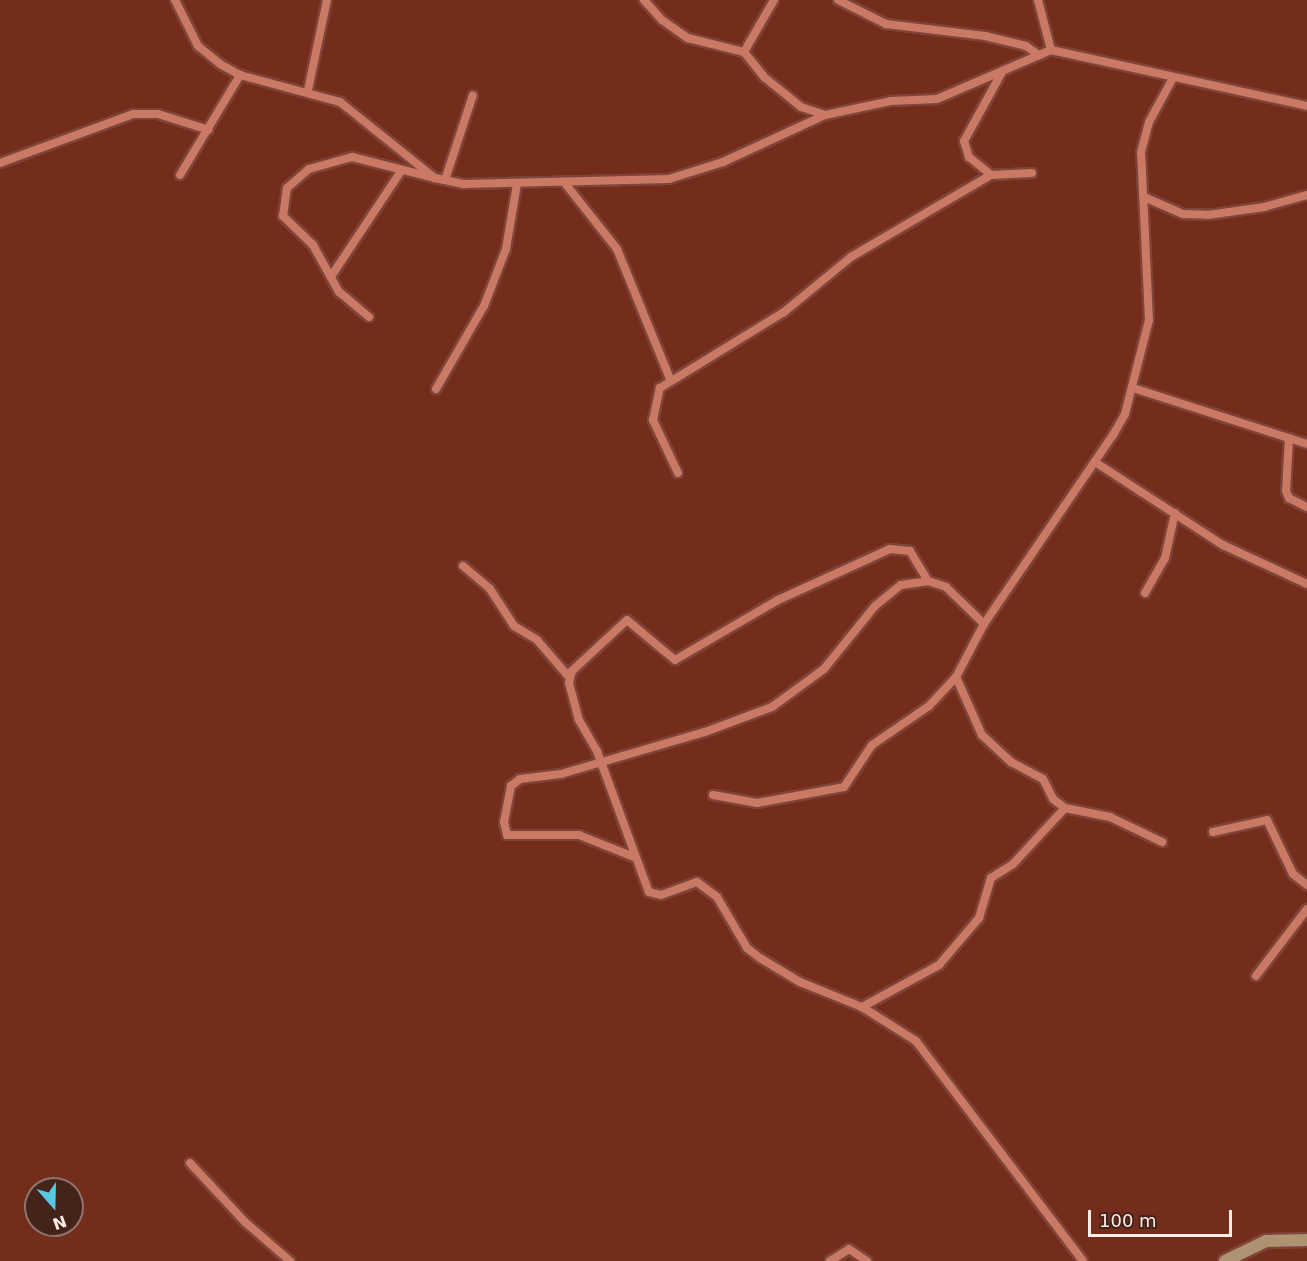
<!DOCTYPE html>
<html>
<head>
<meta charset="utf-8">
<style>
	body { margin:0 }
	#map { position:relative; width:1307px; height:1261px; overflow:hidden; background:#752d1b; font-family:"DejaVu Sans",sans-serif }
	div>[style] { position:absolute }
	.roads { filter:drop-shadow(2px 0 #7f4438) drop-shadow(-2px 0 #7f4438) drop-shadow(0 2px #7f4438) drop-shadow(0 -2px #7f4438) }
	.minor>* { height:8px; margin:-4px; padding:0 4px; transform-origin:4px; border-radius:4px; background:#c97964 }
	.secondary>* { height:12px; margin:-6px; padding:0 6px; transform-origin:6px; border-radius:6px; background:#ae9372 }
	span { translate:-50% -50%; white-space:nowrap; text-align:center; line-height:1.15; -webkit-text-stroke:6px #43231a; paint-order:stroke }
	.north { position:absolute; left:24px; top:1177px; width:60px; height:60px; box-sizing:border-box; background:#43231a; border:2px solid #8e746c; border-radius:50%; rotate:160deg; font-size:16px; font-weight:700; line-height:24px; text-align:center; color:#ffede8 }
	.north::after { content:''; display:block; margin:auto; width:21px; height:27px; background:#57c9e2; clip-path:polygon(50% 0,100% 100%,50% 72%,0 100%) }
	.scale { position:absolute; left:1088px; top:1210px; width:144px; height:27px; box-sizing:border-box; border:3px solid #ffede8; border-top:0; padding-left:8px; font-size:18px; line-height:21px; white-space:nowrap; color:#ffede8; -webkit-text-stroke:4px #43231a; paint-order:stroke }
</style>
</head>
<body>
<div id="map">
	<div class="roads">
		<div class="minor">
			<div style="left:175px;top:0;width:51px;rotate:63.4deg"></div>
			<div style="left:198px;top:46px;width:28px;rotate:39deg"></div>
			<div style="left:220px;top:64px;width:23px;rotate:29deg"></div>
			<div style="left:240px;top:75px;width:104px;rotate:15.1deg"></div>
			<div style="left:340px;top:102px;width:122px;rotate:38.7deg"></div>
			<div style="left:435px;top:178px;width:30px;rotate:12deg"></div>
			<div style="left:464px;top:184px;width:205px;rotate:-1.4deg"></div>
			<div style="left:669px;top:179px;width:57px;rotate:-17.5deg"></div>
			<div style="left:723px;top:162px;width:112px;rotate:-24.7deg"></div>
			<div style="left:825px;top:115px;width:67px;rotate:-12deg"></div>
			<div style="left:891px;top:101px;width:46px;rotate:-2.5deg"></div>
			<div style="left:937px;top:99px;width:124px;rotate:-23.3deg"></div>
			<div style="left:1051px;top:50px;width:262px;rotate:12.3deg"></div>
			<div style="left:644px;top:0;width:27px;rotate:48deg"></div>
			<div style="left:662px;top:20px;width:32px;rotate:35deg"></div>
			<div style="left:688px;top:38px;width:58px;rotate:14deg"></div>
			<div style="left:744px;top:52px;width:32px;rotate:51deg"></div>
			<div style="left:764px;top:77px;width:48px;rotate:39deg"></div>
			<div style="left:801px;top:107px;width:25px;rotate:18deg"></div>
			<div style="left:838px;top:0;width:54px;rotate:26.6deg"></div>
			<div style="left:886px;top:24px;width:100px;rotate:6.9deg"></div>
			<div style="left:985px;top:36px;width:42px;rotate:13.7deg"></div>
			<div style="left:1026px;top:46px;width:16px;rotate:35deg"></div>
			<div style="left:1038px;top:0;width:52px;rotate:75.4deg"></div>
			<div style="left:744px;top:52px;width:60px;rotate:-60deg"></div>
			<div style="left:1002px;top:72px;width:79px;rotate:118.8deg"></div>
			<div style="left:964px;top:141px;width:17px;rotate:73deg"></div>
			<div style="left:969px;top:157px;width:28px;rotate:39deg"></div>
			<div style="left:991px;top:175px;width:41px;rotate:-2.8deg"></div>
			<div style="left:308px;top:90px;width:92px;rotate:-78.1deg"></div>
			<div style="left:0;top:163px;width:142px;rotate:-20.2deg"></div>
			<div style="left:133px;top:114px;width:25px"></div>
			<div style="left:158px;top:114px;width:53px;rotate:17.4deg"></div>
			<div style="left:180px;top:175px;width:117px;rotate:-59deg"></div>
			<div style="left:445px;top:180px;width:89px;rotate:-71.8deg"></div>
			<div style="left:564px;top:182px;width:85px;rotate:51.7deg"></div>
			<div style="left:617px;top:249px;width:140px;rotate:67.8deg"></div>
			<div style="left:1144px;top:197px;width:43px;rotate:23.6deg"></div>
			<div style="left:1183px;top:214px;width:25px;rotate:2deg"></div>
			<div style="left:1208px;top:215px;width:57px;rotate:-8.1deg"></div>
			<div style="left:1264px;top:207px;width:45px;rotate:-15.6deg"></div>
			<div style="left:332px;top:275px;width:125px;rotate:-56.4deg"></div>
			<div style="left:369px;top:317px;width:39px;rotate:-140deg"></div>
			<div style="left:339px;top:292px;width:54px;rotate:-119deg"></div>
			<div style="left:313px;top:245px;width:42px;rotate:-136deg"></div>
			<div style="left:283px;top:216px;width:28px;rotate:-82deg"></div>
			<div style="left:287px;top:188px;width:29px;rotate:-41deg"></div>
			<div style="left:309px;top:169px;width:45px;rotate:-15.6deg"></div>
			<div style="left:352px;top:157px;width:86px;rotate:14.2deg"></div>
			<div style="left:1133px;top:388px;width:183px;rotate:17.8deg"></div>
			<div style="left:436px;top:389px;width:96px;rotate:-60deg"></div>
			<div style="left:484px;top:306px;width:61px;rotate:-68.9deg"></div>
			<div style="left:506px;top:249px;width:66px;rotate:-80.4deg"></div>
			<div style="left:1289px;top:438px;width:53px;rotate:93.2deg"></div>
			<div style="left:1286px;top:491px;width:8px;rotate:67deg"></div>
			<div style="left:1289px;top:498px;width:20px;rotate:27deg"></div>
			<div style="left:1095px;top:462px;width:153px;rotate:33deg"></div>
			<div style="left:1223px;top:545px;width:93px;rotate:24.9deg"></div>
			<div style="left:678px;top:473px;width:59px;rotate:-115.3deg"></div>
			<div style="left:653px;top:420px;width:33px;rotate:-78deg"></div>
			<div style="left:660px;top:388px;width:145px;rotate:-31.5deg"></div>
			<div style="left:784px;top:312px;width:87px;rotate:-39.4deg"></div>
			<div style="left:851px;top:257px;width:162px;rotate:-30.4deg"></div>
			<div style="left:463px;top:566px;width:35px;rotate:40deg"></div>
			<div style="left:490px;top:589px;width:44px;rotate:57deg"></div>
			<div style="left:514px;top:626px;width:27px;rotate:31deg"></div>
			<div style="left:537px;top:640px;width:49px;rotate:49.1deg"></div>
			<div style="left:928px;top:581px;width:35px;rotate:-121deg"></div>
			<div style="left:910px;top:551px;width:20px;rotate:-174deg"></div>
			<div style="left:890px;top:549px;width:123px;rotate:155.5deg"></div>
			<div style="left:778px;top:600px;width:119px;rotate:149.8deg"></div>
			<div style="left:675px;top:660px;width:62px;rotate:-140.2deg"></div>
			<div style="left:627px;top:620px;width:75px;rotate:137.2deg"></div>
			<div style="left:572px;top:671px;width:12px;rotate:104deg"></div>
			<div style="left:569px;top:683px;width:38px;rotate:75deg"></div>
			<div style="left:579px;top:720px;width:36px;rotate:60deg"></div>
			<div style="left:597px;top:751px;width:150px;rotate:69.8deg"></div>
			<div style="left:649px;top:892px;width:12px;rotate:14deg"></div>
			<div style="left:661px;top:895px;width:38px;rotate:-20deg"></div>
			<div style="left:697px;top:882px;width:25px;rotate:37deg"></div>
			<div style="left:717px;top:897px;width:59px;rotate:59.5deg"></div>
			<div style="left:747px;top:948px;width:16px;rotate:38deg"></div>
			<div style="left:760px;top:958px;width:47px;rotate:31deg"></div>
			<div style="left:800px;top:982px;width:67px;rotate:22deg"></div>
			<div style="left:862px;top:1007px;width:64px;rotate:32.2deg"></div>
			<div style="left:916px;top:1041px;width:276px;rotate:52.8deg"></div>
			<div style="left:1145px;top:593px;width:40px;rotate:-60.3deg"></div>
			<div style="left:1165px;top:558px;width:46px;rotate:-77.5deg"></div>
			<div style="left:956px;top:677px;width:64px;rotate:65.9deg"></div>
			<div style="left:982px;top:735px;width:40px;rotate:43deg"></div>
			<div style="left:1011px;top:762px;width:36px;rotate:28deg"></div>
			<div style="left:1043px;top:779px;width:22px;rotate:63deg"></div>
			<div style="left:1053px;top:799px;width:15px;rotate:37deg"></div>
			<div style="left:1065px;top:808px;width:46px;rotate:11.3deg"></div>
			<div style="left:1110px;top:817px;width:58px;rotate:25.7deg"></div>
			<div style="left:713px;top:795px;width:45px;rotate:10.3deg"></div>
			<div style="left:757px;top:803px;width:88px;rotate:-10.4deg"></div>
			<div style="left:844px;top:787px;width:50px;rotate:-56.3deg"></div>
			<div style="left:872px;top:745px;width:69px;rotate:-34.4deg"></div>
			<div style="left:929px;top:706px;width:40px;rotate:-47deg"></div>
			<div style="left:956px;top:677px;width:60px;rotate:-62.2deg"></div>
			<div style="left:984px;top:624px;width:229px;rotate:-55.7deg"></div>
			<div style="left:1113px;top:435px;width:24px;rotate:-60deg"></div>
			<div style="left:1125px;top:414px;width:97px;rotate:-75.7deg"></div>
			<div style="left:1149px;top:320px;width:168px;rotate:-92.7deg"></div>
			<div style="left:1141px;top:152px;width:31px;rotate:-75deg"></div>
			<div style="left:1149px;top:122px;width:50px;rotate:-61.4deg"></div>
			<div style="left:1213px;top:832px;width:55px;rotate:-12.5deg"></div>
			<div style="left:1267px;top:820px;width:60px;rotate:64.3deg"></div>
			<div style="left:1293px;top:874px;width:18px;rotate:38deg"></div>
			<div style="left:634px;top:857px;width:59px;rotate:-158.2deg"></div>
			<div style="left:579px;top:835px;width:72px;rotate:180deg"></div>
			<div style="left:507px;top:835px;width:13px;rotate:-103deg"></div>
			<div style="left:504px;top:822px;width:37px;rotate:-79deg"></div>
			<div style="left:511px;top:786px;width:11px;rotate:-38deg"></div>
			<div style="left:520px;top:779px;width:41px;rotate:-7deg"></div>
			<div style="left:561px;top:774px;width:150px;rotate:-16.3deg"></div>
			<div style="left:705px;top:732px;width:72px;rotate:-20.5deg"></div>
			<div style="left:772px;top:707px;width:64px;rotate:-36.2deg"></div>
			<div style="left:824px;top:669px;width:81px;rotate:-51deg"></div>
			<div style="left:875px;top:606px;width:33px;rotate:-39deg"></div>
			<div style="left:901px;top:585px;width:27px;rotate:-8deg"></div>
			<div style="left:928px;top:581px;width:19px;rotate:18deg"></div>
			<div style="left:946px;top:587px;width:53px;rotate:44.2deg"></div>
			<div style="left:1256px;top:976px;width:84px;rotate:-52.7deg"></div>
			<div style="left:862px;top:1007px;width:88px;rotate:-28.6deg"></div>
			<div style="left:939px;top:965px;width:62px;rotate:-49.6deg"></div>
			<div style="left:979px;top:918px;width:42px;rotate:-73.3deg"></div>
			<div style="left:991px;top:878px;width:26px;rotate:-32deg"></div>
			<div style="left:1013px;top:864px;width:76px;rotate:-47.1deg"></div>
			<div style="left:190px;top:1163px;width:81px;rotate:47deg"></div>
			<div style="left:245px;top:1222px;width:60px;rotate:40.9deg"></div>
			<div style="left:830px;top:1261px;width:22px;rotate:-32deg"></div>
			<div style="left:849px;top:1249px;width:22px;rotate:34deg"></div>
		</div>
		<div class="secondary">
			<div style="left:1225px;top:1261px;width:46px;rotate:-26deg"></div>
			<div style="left:1266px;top:1241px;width:41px;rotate:-1.4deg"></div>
		</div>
	</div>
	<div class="north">N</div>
	<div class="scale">100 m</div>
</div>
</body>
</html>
